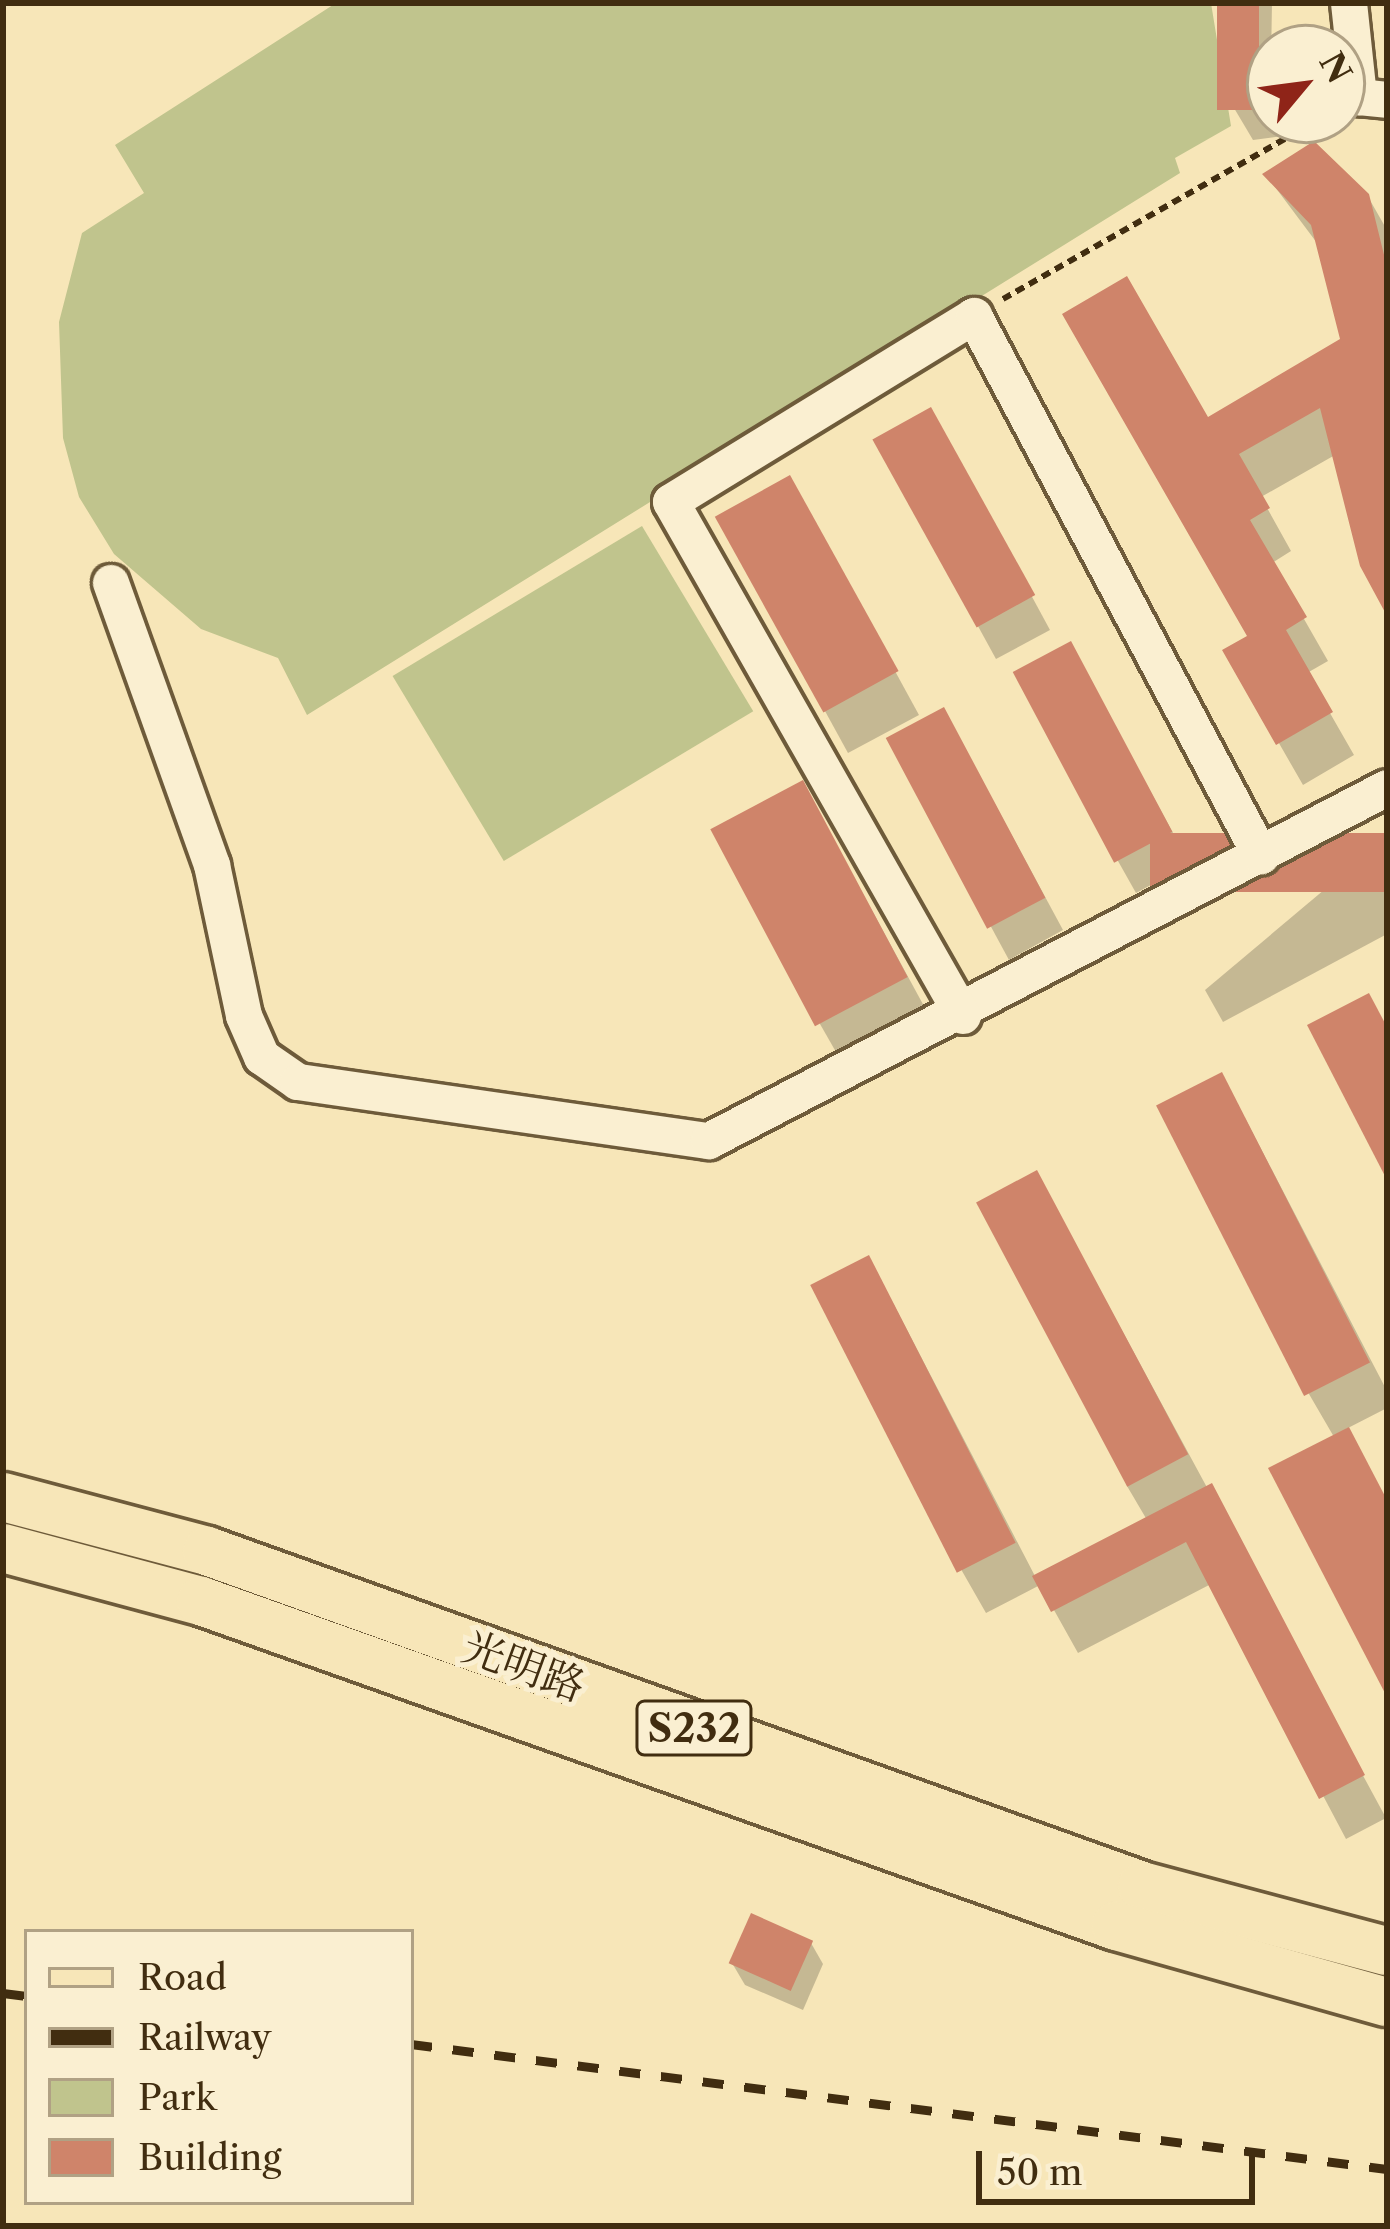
<!DOCTYPE html>
<html>
<head>
<meta charset="utf-8">
<style>
	body { margin:0 }
	#map { position:relative; width:1390px; height:2229px; overflow:hidden; background:#f7e6b8; font-family:"Libre Caslon Text","Noto Serif SC",serif }
	div>[style] { position:absolute }
	.green>* { inset:0; background:#c0c48d; transform-origin:0 0 }
	.shadow>* { inset:0; background:#0003 }
	.building>* { inset:0; background:#cf846a; transform-origin:0 0 }
	.path>* { height:6px; margin-top:-3px; transform-origin:0; background:repeating-linear-gradient(90deg,#412d10 0 9px,transparent 0 15px) }
	.roads { filter:drop-shadow(3px 0 #6e5b3a) drop-shadow(-3px 0 #6e5b3a) drop-shadow(0 3px #6e5b3a) drop-shadow(0 -3px #6e5b3a) }
	.minor>* { height:36px; margin:-18px; padding:0 18px; transform-origin:18px; border-radius:18px; background:#faefd1 }
	.major>* { height:48px; margin:-24px; padding:0 24px; transform-origin:24px; border-radius:24px; background:#f7e6b8 }
	.rail>* { height:9px; margin-top:-4.5px; transform-origin:0; background:repeating-linear-gradient(90deg,#412d10 0 21px,transparent 0 42px) }
	span { translate:-50% -50%; white-space:nowrap; text-align:center; line-height:1.15; -webkit-text-stroke:10px #faefd1; paint-order:stroke }
	.shield-label span { padding:3px 9px; background:#faefd1; border:3px solid; border-radius:9px; -webkit-text-stroke-width:0 }
	.shield-label { font-size:39px; color:#412d10; font-weight:700 }
	.street-label { font-size:42px; color:#412d10 }
	.frame { position:absolute; inset:0; border:6px solid #412d10; pointer-events:none }
	.legend { position:absolute; left:24px; top:1929px; width:390px; height:276px; box-sizing:border-box; background:#faefd1; border:3px solid #b0a184; margin:0; padding:15px 21px; list-style:none; font-size:36px; color:#412d10 }
	.legend li { display:flex; align-items:center; gap:24px; height:60px }
	.legend b { width:60px; border:3px solid #b0a184 }
	.north { position:absolute; left:1246px; top:24px; width:120px; height:120px; box-sizing:border-box; background:#faefd1; border:3px solid #b0a184; border-radius:50%; rotate:61deg; font-size:33px; font-weight:700; line-height:48px; text-align:center; color:#412d10 }
	.north::after { content:''; display:block; margin:auto; width:42px; height:54px; background:#8f2418; clip-path:polygon(50% 0,100% 100%,50% 72%,0 100%) }
	.scale { position:absolute; left:976px; top:2151px; width:279px; height:54px; box-sizing:border-box; border:6px solid #412d10; border-top:0; padding-left:15px; font-size:36px; line-height:42px; white-space:nowrap; color:#412d10; -webkit-text-stroke:9px #faefd1; paint-order:stroke }
</style>
</head>
<body>
<div id="map">
	<div class="green">
		<div style="clip-path:polygon(336px 3px,1211px 3px,1231px 126px,1175px 158px,1180px 173px,307px 715px,278px 658px,201px 629px,114px 554px,79px 497px,63px 438px,59px 322px,82px 233px,144px 193px,115px 145px)"></div>
		<div style="left:642px;top:526px;width:216px;height:291px;rotate:59deg"></div>
	</div>
	<div class="shadow">
		<div style="clip-path:polygon(1220px 3px,1272px 3px,1270px 120px,1288px 120px,1290px 135px,1253px 140px,1234px 108px)"></div>
		<div style="clip-path:polygon(1266px 175px,1367px 195px,1387px 230px,1387px 610px,1335px 455px,1261px 497px,1291px 551px,1272px 563px,1328px 661px,1307px 673px,1354px 755px,1303px 785px,1226px 651px,1251px 637px,1207px 421px,1344px 341px,1320px 247px)"></div>
		<div style="clip-path:polygon(876px 440px,948px 442px,1050px 630px,996px 659px)"></div>
		<div style="clip-path:polygon(719px 518px,813px 521px,919px 715px,848px 753px)"></div>
		<div style="clip-path:polygon(1088px 677px,1190px 864px,1136px 893px,1118px 861px)"></div>
		<div style="clip-path:polygon(890px 740px,962px 743px,1063px 930px,1009px 960px)"></div>
		<div style="clip-path:polygon(826px 826px,931px 1019px,844px 1066px,820px 1024px)"></div>
		<div style="clip-path:polygon(1387px 837px,1387px 934px,1223px 1022px,1205px 990px)"></div>
		<div style="clip-path:polygon(1245px 1118px,1387px 1391px,1387px 1408px,1346px 1429px,1387px 1502px,1387px 1691px,1334px 1437px,1309px 1394px)"></div>
		<div style="clip-path:polygon(1060px 1216px,1386px 1818px,1346px 1839px,1211px 1584px,1078px 1653px,1040px 1585px,986px 1613px,962px 1571px,892px 1301px,1036px 1578px,1147px 1520px,1127px 1486px)"></div>
		<div style="clip-path:polygon(811px 1943px,823px 1964px,803px 2010px,745px 1985px,732px 1963px)"></div>
	</div>
	<div class="building">
		<div style="left:1217px;top:3px;width:42px;height:107px"></div>
		<div style="clip-path:polygon(1314px 141px,1369px 194px,1387px 267px,1387px 616px,1360px 566px,1320px 408px,1239px 454px,1270px 508px,1250px 520px,1307px 617px,1286px 630px,1333px 712px,1276px 745px,1222px 650px,1247px 636px,1062px 314px,1127px 276px,1208px 417px,1340px 339px,1311px 225px,1262px 174px)"></div>
		<div style="left:931px;top:407px;width:215px;height:67px;rotate:61deg"></div>
		<div style="left:790px;top:475px;width:224px;height:86px;rotate:61deg"></div>
		<div style="left:1071px;top:641px;width:216px;height:66px;rotate:62deg"></div>
		<div style="left:944px;top:707px;width:216px;height:66px;rotate:62deg"></div>
		<div style="left:803px;top:780px;width:223px;height:105px;rotate:62deg"></div>
		<div style="left:1387px;top:833px;width:59px;height:237px;rotate:90deg"></div>
		<div style="clip-path:polygon(1369px 993px,1387px 1027px,1387px 1180px,1307px 1025px)"></div>
		<div style="left:1222px;top:1072px;width:326px;height:74px;rotate:63deg"></div>
		<div style="left:1037px;top:1170px;width:322px;height:69px;rotate:62deg"></div>
		<div style="left:869px;top:1255px;width:323px;height:66px;rotate:63deg"></div>
		<div style="clip-path:polygon(1349px 1427px,1387px 1500px,1387px 1697px,1268px 1468px)"></div>
		<div style="clip-path:polygon(1212px 1483px,1365px 1775px,1319px 1799px,1186px 1542px,1051px 1612px,1032px 1576px)"></div>
		<div style="left:751px;top:1913px;width:68px;height:55px;rotate:24deg"></div>
	</div>
	<div class="path">
		<div style="left:1003px;top:299px;width:362px;rotate:-29.6deg"></div>
	</div>
	<div class="roads">
		<div class="minor">
			<div style="left:1349px;top:3px;width:95px;rotate:83.9deg"></div>
			<div style="left:1359px;top:97px;width:28px;rotate:6deg"></div>
			<div style="left:111px;top:583px;width:300px;rotate:70.3deg"></div>
			<div style="left:212px;top:865px;width:154px;rotate:78deg"></div>
			<div style="left:244px;top:1016px;width:45px;rotate:66.3deg"></div>
			<div style="left:262px;top:1057px;width:44px;rotate:34.8deg"></div>
			<div style="left:298px;top:1082px;width:415px;rotate:8.2deg"></div>
			<div style="left:709px;top:1141px;width:764px;rotate:-27.5deg"></div>
			<div style="left:963px;top:1016px;width:591px;rotate:-119.6deg"></div>
			<div style="left:671px;top:502px;width:356px;rotate:-31.5deg"></div>
			<div style="left:974px;top:316px;width:612px;rotate:62.01deg"></div>
		</div>
		<div class="major">
			<div style="left:3px;top:1497px;width:211px;rotate:14.8deg"></div>
			<div style="left:207px;top:1551px;width:993px;rotate:19.71deg"></div>
			<div style="left:1142px;top:1886px;width:253px;rotate:14.9deg"></div>
			<div style="left:3px;top:1548px;width:205px;rotate:15deg"></div>
			<div style="left:201px;top:1601px;width:971px;rotate:19.55deg"></div>
			<div style="left:1116px;top:1926px;width:281px;rotate:15.7deg"></div>
		</div>
	</div>
	<div class="rail">
		<div style="left:3px;top:1993px;width:24px;rotate:7deg"></div>
		<div style="left:411px;top:2044px;width:984px;rotate:7.3deg"></div>
	</div>
	<div class="shield-label">
		<span style="left:694px;top:1728px">S232</span>
	</div>
	<div class="street-label">
		<span style="left:524px;top:1666px;rotate:20deg">光明路</span>
	</div>
	<div class="frame"></div>
	<ul class="legend">
	<li><b style="height:15px;background:#f7e6b8"></b>Road</li>
	<li><b style="height:15px;background:#412d10"></b>Railway</li>
	<li><b style="height:33px;background:#c0c48d"></b>Park</li>
	<li><b style="height:33px;background:#cf846a"></b>Building</li>
	</ul>
	<div class="north">N</div>
	<div class="scale">50 m</div>
</div>
</body>
</html>
